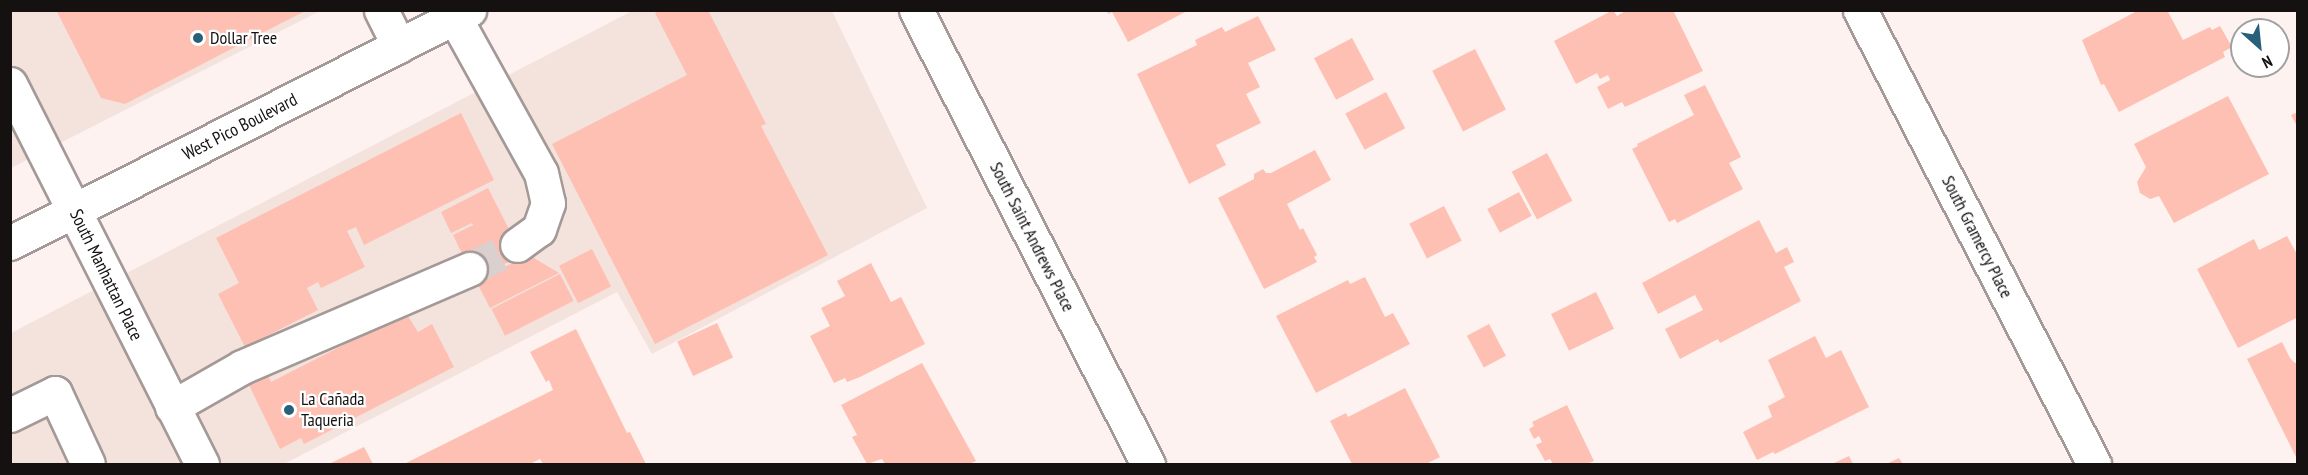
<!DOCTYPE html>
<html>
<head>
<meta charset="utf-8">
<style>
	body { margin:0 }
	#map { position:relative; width:2308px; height:475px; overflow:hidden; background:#fdf2f0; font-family:"PT Sans Narrow",sans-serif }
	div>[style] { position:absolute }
	.built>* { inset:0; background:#f4e2dd }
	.building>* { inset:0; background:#fec0b2; transform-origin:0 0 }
	.minor-tunnel>* { height:33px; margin-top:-16.5px; transform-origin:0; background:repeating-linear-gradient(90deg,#dad0cf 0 33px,transparent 0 49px) }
	.roads { filter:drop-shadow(2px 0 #a39997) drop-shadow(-2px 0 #a39997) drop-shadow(0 2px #a39997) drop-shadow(0 -2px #a39997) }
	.minor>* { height:33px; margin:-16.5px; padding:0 16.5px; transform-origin:16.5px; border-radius:16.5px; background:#fff }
	.major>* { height:33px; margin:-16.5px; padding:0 16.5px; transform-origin:16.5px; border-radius:16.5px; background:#fff }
	.dots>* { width:16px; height:16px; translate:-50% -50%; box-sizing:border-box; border:3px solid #fff; border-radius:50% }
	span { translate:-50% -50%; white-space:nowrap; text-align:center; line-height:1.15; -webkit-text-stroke:4.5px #fff; paint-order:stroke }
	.poi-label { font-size:18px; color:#151111 }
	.left { translate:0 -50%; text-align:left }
	.street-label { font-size:18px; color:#151111 }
	.frame { position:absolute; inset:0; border:12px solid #151111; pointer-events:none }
	.north { position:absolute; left:2230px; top:18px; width:60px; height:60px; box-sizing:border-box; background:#fff; border:2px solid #a1a0a0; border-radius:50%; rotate:153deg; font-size:16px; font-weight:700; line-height:24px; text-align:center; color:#151111 }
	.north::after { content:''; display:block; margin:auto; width:21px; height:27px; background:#28607a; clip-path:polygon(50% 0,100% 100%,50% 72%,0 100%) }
</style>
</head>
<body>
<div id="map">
	<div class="built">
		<div style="clip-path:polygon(11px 11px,320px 11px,11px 168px)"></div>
		<div style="clip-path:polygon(632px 11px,832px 11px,927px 208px,652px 354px,617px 292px,284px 464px,11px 464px,11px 333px)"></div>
	</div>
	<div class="building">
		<div style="clip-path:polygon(56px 10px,307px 10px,125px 104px,101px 98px)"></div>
		<div style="clip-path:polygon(660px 10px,708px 10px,766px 124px,761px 126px,828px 255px,655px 344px,552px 144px,687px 75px,655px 13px)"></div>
		<div style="clip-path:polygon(1107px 10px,1189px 10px,1128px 42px,1112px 12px,1108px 14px)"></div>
		<div style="clip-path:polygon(1613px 10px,1617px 16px,1627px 10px,1673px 10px,1703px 71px,1625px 107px,1622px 102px,1608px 109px,1597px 87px,1610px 80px,1608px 75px,1600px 79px,1597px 73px,1576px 84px,1554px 41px)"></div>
		<div style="clip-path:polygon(2139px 10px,2167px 10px,2183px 40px,2210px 27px,2212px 30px,2220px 26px,2232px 47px,2223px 52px,2225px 57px,2119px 112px,2104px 84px,2101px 85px,2082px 40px)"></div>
		<div style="clip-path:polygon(1258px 16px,1276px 50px,1248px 63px,1260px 87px,1246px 94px,1261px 123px,1216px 145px,1226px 165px,1189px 184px,1137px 74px,1197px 45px,1195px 40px,1222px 27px,1225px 32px)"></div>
		<div style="left:1352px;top:38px;width:47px;height:43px;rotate:62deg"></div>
		<div style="left:1475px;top:49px;width:68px;height:48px;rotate:63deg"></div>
		<div style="clip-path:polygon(1705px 85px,1741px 157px,1729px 163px,1743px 189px,1677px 223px,1675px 219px,1669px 222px,1632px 149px,1638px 146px,1637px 144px,1694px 115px,1684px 95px)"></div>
		<div style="left:1386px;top:92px;width:41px;height:46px;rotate:62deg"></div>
		<div style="clip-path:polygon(2228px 96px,2269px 174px,2174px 223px,2159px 196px,2150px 199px,2140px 193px,2137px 182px,2146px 167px,2134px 144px)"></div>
		<div style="clip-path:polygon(2298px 112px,2298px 128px,2291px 115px)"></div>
		<div style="clip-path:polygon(461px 113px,494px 180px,364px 245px,356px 227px,347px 231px,365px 267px,321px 288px,318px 282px,307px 288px,318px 310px,245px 347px,218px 294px,239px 283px,216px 238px)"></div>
		<div style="clip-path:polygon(1315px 150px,1331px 180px,1287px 204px,1300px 230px,1303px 228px,1317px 255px,1314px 257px,1317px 262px,1264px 289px,1218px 198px,1254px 179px,1254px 174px,1263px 169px,1266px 173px,1271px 173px)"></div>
		<div style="left:1547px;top:153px;width:54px;height:40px;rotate:62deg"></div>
		<div style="clip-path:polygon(488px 188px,522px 255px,475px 279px,465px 259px,483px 250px,482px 247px,463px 256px,453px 235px,473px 225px,472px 223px,451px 233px,441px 212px)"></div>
		<div style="left:1519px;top:192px;width:27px;height:36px;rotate:62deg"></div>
		<div style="left:1444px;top:206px;width:39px;height:39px;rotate:63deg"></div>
		<div style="clip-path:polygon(1759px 220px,1776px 253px,1787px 247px,1794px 262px,1784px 267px,1801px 301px,1720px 343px,1718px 339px,1680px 359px,1665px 329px,1703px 310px,1695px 295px,1658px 314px,1642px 283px)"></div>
		<div style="clip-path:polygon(2287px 236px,2298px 256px,2298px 317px,2238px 348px,2197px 269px,2254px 239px,2259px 250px)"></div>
		<div style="left:592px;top:249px;width:42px;height:37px;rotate:63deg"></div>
		<div style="clip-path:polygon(529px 255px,559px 273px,490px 308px,476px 281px)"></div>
		<div style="clip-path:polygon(871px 263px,891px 302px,901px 297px,925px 344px,860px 377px,847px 382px,845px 378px,834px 383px,810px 336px,830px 326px,821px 308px,845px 296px,837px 281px)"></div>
		<div style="left:560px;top:274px;width:30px;height:77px;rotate:63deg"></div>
		<div style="clip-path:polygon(1365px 277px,1385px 317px,1393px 313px,1410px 344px,1316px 393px,1276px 316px,1348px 280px,1350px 284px)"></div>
		<div style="left:1596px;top:292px;width:41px;height:50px;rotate:64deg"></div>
		<div style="clip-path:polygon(406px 313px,418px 332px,432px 324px,454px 367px,304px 444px,301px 438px,280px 449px,247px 381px,266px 371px,271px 382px)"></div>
		<div style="left:717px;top:323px;width:38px;height:44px;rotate:65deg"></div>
		<div style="left:1489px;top:324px;width:36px;height:25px;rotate:62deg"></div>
		<div style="clip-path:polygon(576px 329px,627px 433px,630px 432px,646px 464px,543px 464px,540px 459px,530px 464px,404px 464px,553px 390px,549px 380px,546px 382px,530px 352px)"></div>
		<div style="clip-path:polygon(1815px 336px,1826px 358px,1841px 350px,1869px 407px,1775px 454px,1773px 452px,1757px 460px,1743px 432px,1772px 417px,1768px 406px,1785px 397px,1768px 360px)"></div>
		<div style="clip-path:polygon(2282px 342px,2290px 358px,2295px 363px,2298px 362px,2298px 461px,2247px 359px)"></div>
		<div style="clip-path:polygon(922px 363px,976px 461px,969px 464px,885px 464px,882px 459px,867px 464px,852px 437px,857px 435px,841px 405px)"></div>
		<div style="clip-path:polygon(1405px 388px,1440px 457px,1426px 464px,1352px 464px,1330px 421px,1346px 413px,1348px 417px)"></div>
		<div style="clip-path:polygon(1567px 405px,1594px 461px,1586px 464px,1553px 464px,1550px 459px,1545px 461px,1536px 445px,1542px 442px,1539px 436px,1534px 439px,1529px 429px,1534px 426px,1532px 422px)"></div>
		<div style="clip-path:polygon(364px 447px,373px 464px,329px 464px)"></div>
		<div style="clip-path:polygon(1849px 456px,1853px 464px,1832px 464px)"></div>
		<div style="clip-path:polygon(1899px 458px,1903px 464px,1886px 464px)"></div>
	</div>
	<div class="minor-tunnel">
		<div style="left:470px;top:269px;width:53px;rotate:-27.1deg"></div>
	</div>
	<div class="roads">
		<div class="minor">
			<div style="left:381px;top:10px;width:40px;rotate:63.4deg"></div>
			<div style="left:916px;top:10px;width:510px;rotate:62.93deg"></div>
			<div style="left:1860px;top:10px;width:511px;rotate:62.73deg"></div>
			<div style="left:455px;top:18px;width:177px;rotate:61deg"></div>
			<div style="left:541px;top:173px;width:31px;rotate:77deg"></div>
			<div style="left:548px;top:203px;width:28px;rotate:109deg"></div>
			<div style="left:539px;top:229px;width:27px;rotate:144deg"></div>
			<div style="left:10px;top:84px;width:426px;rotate:63.2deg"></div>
			<div style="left:172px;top:407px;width:81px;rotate:-29.7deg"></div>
			<div style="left:242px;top:367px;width:248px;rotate:-23.3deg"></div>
			<div style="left:10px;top:415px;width:50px;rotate:-26.1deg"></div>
			<div style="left:55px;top:393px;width:78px;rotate:65.1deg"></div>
		</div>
		<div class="major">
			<div style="left:10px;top:243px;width:515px;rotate:-26.91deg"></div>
		</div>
	</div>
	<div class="dots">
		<div style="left:198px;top:38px;background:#28607a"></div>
		<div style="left:289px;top:410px;background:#28607a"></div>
	</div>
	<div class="poi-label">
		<span class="left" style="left:210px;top:38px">Dollar Tree</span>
		<span class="left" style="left:301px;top:410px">La Cañada<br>Taqueria</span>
	</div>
	<div class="street-label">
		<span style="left:240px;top:127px;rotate:-27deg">West Pico Boulevard</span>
		<span style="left:1032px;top:237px;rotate:63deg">South Saint Andrews Place</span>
		<span style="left:1977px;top:237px;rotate:63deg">South Gramercy Place</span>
		<span style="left:106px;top:275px;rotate:64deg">South Manhattan Place</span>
	</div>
	<div class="frame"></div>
	<div class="north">N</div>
</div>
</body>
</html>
